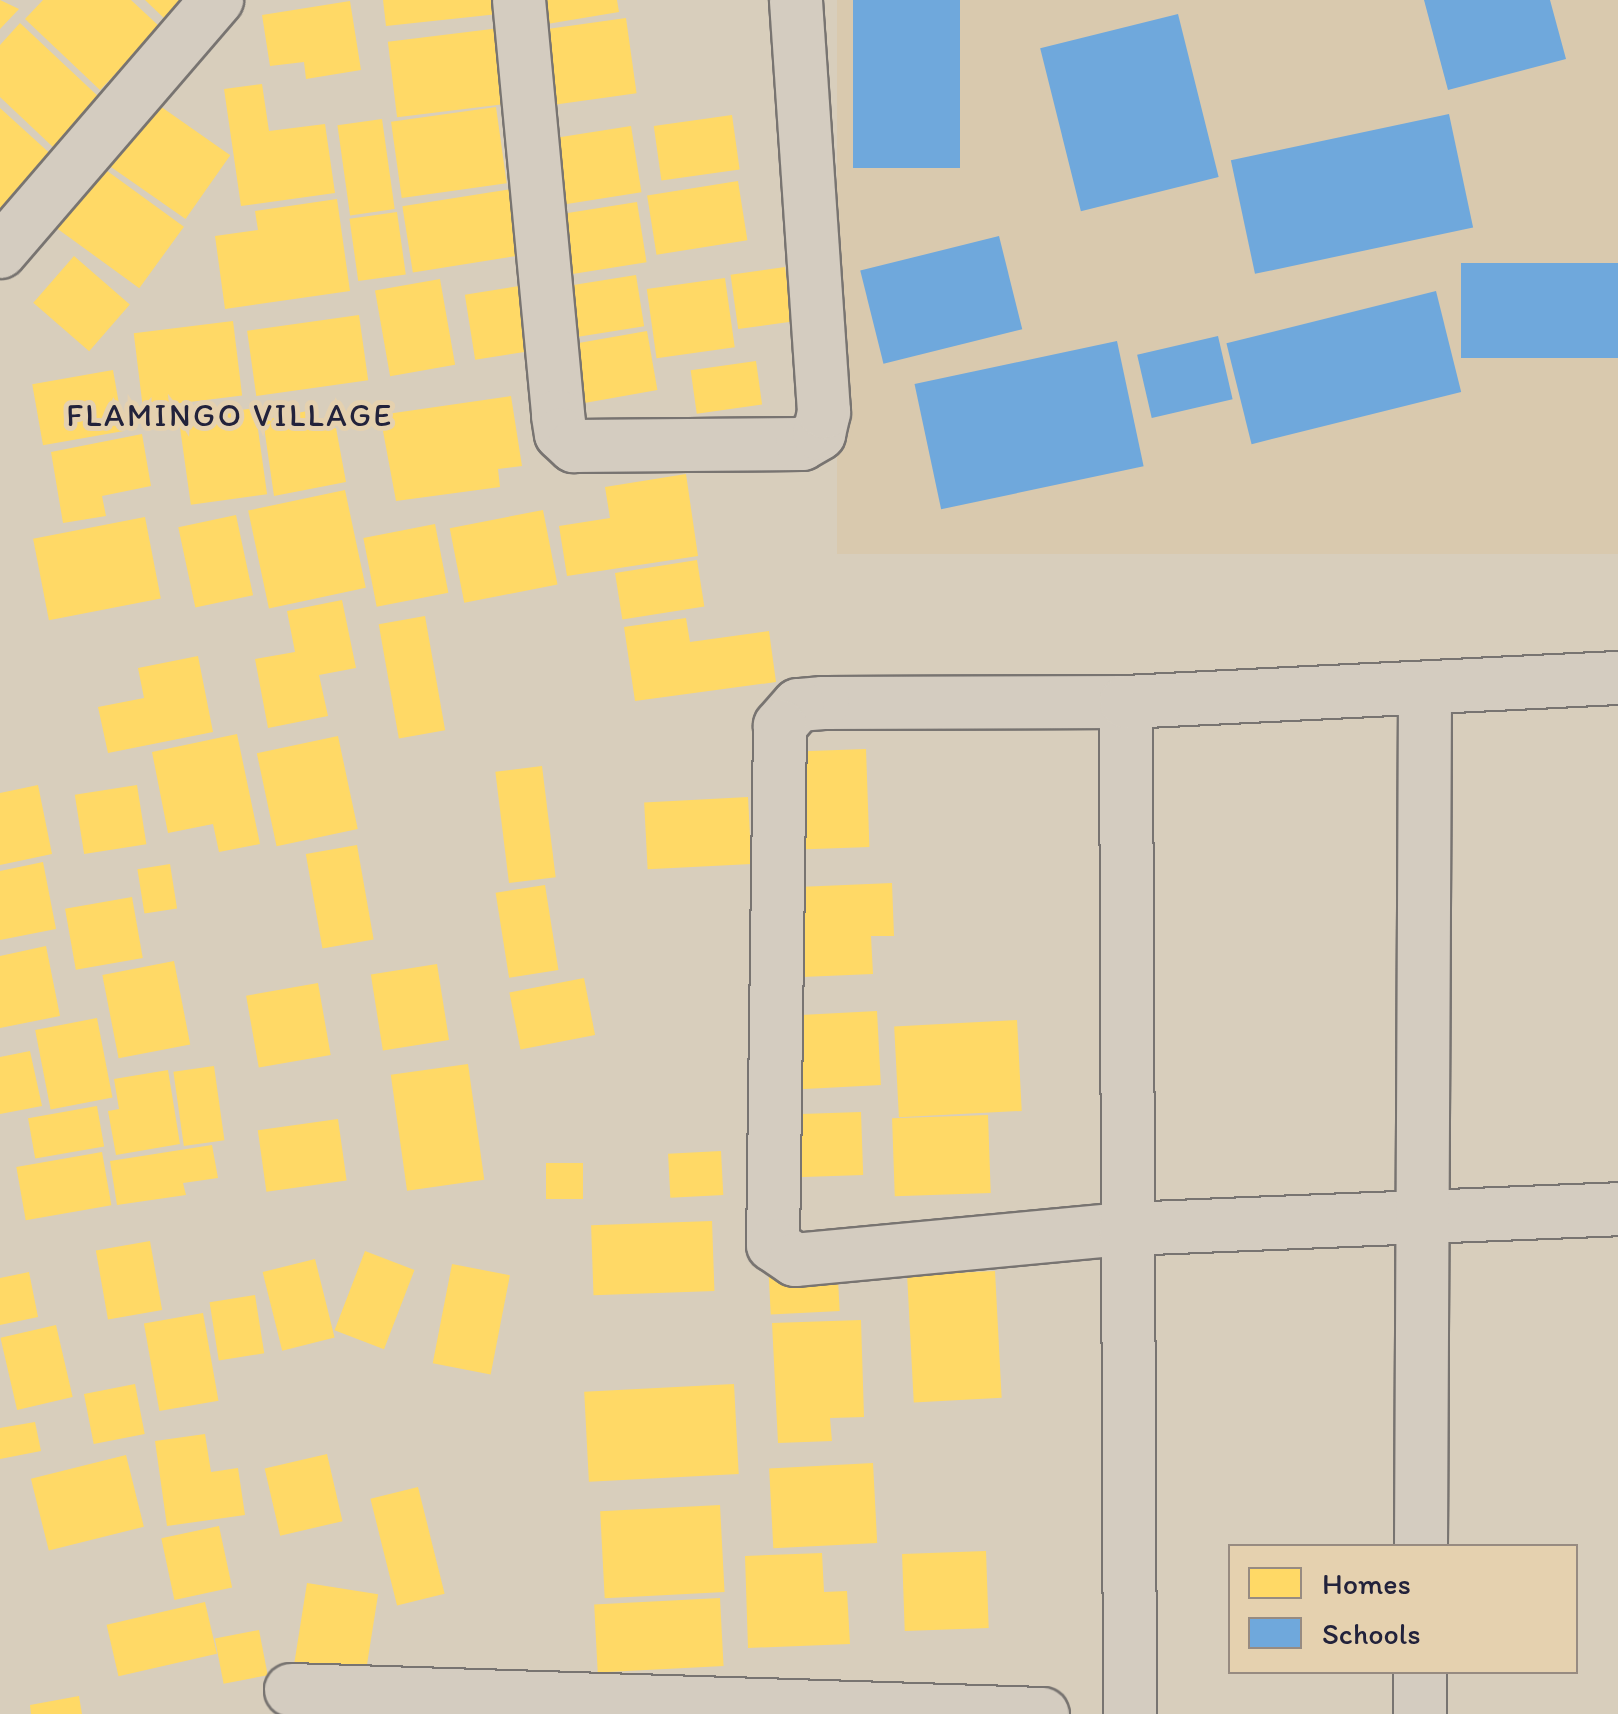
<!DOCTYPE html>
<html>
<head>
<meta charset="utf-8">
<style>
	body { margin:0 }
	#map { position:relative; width:1618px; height:1714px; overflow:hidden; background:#d8cebc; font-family:Itim,sans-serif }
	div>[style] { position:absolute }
	.built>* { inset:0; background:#d9c9ae; transform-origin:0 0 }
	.homes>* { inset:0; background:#ffd966; transform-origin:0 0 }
	.schools>* { inset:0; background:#6fa8dc; transform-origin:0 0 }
	.roads { filter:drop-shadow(2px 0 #787471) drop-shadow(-2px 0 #787471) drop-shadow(0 2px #787471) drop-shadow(0 -2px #787471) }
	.street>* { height:52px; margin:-26px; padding:0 26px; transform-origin:26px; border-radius:26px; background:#d4ccc0 }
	span { translate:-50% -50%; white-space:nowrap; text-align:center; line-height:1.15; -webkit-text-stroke:10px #e5d1af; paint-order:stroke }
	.neighbourhood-label { font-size:32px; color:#22223b; letter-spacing:2.5px }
	.legend { position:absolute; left:1228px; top:1544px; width:350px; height:130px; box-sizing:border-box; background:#e5d1af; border:2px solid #978b81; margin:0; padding:12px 18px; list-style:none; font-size:30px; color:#22223b }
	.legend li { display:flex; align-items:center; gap:20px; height:50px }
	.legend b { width:50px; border:2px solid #978b81 }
</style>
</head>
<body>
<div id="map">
	<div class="built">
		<div style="left:837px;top:0;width:781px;height:554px"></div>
	</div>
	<div class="homes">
		<div style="clip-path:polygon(0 0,19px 9px,0 29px)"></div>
		<div style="clip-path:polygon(43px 0,131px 0,160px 27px,100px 90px,25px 19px)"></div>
		<div style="clip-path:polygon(145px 0,182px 0,165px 19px)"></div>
		<div style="clip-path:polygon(383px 0,514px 0,516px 12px,386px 26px)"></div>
		<div style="clip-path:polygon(531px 0,617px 0,619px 12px,535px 26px)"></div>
		<div style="clip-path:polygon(350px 1px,361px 70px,306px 79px,304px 62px,270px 66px,262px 15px)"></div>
		<div style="left:626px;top:18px;width:76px;height:94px;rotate:82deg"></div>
		<div style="clip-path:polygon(20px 23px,101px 99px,54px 148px,0 97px,0 45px)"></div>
		<div style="left:500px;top:28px;width:76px;height:113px;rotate:83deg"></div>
		<div style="clip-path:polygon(262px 84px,269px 131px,325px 124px,335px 193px,241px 206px,224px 89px)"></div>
		<div style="left:150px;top:99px;width:98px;height:78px;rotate:35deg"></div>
		<div style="left:496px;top:107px;width:77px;height:106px;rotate:82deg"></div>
		<div style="clip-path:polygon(0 108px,55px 158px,0 218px)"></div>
		<div style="left:732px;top:115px;width:55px;height:79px;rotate:82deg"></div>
		<div style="left:382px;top:119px;width:91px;height:45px;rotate:82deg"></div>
		<div style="left:631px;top:126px;width:67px;height:82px;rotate:81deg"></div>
		<div style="left:99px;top:165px;width:105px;height:76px;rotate:36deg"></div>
		<div style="left:738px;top:181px;width:60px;height:92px;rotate:81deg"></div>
		<div style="left:511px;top:189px;width:67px;height:110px;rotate:81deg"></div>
		<div style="clip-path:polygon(337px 199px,350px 291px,225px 309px,215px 236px,258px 230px,255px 211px)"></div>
		<div style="left:637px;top:202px;width:61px;height:83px;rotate:81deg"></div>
		<div style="left:397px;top:212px;width:63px;height:48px;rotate:82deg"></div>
		<div style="left:74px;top:256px;width:74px;height:62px;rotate:41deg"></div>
		<div style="left:785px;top:267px;width:55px;height:55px;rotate:82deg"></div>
		<div style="left:636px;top:275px;width:52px;height:84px;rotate:81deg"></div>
		<div style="left:725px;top:278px;width:70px;height:79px;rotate:82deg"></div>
		<div style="left:440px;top:279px;width:87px;height:66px;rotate:80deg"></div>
		<div style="left:532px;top:284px;width:66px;height:68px;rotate:81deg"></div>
		<div style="left:359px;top:315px;width:66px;height:113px;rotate:82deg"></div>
		<div style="left:233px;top:321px;width:75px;height:100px;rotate:83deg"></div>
		<div style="left:647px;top:331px;width:60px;height:94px;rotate:80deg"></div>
		<div style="left:756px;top:361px;width:44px;height:66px;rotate:82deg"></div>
		<div style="left:113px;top:370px;width:62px;height:82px;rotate:80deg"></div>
		<div style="clip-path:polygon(511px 396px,522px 466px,498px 469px,500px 487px,396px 501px,380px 415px)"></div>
		<div style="left:255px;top:408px;width:87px;height:77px;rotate:82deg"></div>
		<div style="clip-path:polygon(312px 410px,316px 431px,336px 428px,346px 482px,274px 496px,263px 420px)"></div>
		<div style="clip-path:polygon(142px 434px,151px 486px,102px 496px,106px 516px,63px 523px,51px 452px)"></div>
		<div style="clip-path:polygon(686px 474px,698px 556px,567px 576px,559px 526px,610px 518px,605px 487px)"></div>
		<div style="left:345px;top:490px;width:100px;height:99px;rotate:78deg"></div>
		<div style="left:543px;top:510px;width:76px;height:95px;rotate:79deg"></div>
		<div style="left:236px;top:515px;width:82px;height:59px;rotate:78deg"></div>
		<div style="left:145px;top:517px;width:83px;height:114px;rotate:79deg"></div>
		<div style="left:435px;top:524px;width:70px;height:73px;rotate:79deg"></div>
		<div style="left:697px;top:560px;width:47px;height:83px;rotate:81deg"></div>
		<div style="clip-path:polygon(342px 600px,356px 668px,319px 675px,328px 716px,268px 728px,255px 659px,295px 652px,287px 611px)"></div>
		<div style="left:425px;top:616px;width:116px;height:47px;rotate:80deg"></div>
		<div style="clip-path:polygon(686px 618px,690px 642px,769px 631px,776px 682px,635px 701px,624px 627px)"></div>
		<div style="clip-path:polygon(198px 656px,213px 732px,108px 753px,98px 707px,144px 698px,138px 668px)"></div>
		<div style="clip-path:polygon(237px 734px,260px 844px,219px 852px,213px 824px,168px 833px,152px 752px)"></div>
		<div style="left:338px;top:736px;width:95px;height:83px;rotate:78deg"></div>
		<div style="left:866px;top:749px;width:98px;height:77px;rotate:88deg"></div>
		<div style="left:542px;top:766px;width:112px;height:47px;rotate:83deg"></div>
		<div style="clip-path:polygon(38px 785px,52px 854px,0 865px,0 793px)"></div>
		<div style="left:137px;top:785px;width:60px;height:63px;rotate:81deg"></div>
		<div style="left:748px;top:797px;width:67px;height:104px;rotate:87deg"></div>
		<div style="left:357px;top:845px;width:96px;height:52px;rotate:80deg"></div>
		<div style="clip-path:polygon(43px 862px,56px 929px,0 940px,0 871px)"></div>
		<div style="left:170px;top:864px;width:45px;height:33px;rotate:81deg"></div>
		<div style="clip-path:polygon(892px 883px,894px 936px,871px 936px,873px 974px,802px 977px,798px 887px)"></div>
		<div style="left:545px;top:885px;width:86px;height:50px;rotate:81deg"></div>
		<div style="left:132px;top:897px;width:62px;height:68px;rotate:80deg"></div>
		<div style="clip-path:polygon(46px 946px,60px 1016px,0 1028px,0 956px)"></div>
		<div style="left:174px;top:961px;width:85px;height:73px;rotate:79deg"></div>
		<div style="left:437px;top:964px;width:77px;height:67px;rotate:81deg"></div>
		<div style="left:584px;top:978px;width:58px;height:76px;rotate:79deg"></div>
		<div style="left:318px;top:983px;width:73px;height:73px;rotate:80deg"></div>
		<div style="left:877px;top:1011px;width:74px;height:81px;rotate:87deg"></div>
		<div style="left:97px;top:1018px;width:81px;height:63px;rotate:79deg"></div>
		<div style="left:1017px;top:1020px;width:91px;height:123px;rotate:87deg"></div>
		<div style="clip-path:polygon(30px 1051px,42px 1106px,0 1114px,0 1057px)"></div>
		<div style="left:468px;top:1064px;width:117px;height:78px;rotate:82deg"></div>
		<div style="left:214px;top:1066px;width:75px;height:41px;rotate:82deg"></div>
		<div style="clip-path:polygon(168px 1070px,180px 1144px,116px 1155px,108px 1111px,119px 1109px,114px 1079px)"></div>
		<div style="left:97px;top:1106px;width:41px;height:70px;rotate:80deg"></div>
		<div style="left:861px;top:1112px;width:63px;height:75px;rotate:88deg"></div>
		<div style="left:988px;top:1115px;width:78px;height:96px;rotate:88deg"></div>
		<div style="left:338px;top:1119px;width:62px;height:81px;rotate:82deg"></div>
		<div style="clip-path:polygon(212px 1145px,218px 1178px,183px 1183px,186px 1195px,117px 1205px,110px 1161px)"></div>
		<div style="left:721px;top:1151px;width:44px;height:53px;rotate:87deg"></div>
		<div style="left:102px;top:1152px;width:54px;height:87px;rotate:80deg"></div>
		<div style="left:546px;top:1163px;width:37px;height:36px"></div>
		<div style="left:712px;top:1221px;width:70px;height:121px;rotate:88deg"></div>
		<div style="left:150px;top:1241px;width:70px;height:55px;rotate:80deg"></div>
		<div style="left:365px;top:1251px;width:53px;height:85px;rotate:21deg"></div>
		<div style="left:315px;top:1259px;width:81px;height:54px;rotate:76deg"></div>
		<div style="left:837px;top:1260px;width:51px;height:69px;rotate:87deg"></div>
		<div style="left:452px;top:1264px;width:59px;height:101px;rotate:11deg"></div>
		<div style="left:995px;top:1271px;width:127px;height:88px;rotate:87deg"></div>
		<div style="clip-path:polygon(29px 1272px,38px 1317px,0 1325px,0 1278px)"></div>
		<div style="left:255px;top:1295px;width:59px;height:46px;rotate:81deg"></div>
		<div style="left:203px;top:1313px;width:89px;height:60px;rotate:80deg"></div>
		<div style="clip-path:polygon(861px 1320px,864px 1417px,830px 1418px,832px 1441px,778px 1443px,772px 1323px)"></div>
		<div style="left:56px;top:1325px;width:74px;height:57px;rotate:77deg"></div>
		<div style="left:135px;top:1384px;width:51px;height:52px;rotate:79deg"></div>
		<div style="left:734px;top:1384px;width:90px;height:150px;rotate:87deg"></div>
		<div style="clip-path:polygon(35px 1422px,41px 1451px,0 1459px,0 1428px)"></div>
		<div style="clip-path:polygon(205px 1434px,211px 1472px,238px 1468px,245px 1515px,167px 1526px,155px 1441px)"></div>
		<div style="left:327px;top:1454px;width:69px;height:64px;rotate:77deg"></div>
		<div style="left:126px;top:1455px;width:74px;height:98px;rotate:76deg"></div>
		<div style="left:873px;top:1463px;width:80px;height:104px;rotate:87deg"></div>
		<div style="left:418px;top:1487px;width:110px;height:49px;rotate:76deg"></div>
		<div style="left:720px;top:1505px;width:87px;height:120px;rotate:87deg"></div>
		<div style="left:219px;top:1526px;width:63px;height:59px;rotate:78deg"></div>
		<div style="left:986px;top:1551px;width:77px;height:84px;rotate:88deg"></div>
		<div style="clip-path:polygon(822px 1553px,824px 1592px,847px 1591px,850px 1644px,748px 1648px,745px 1556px)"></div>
		<div style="left:307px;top:1583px;width:72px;height:87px;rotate:9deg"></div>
		<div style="left:720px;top:1598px;width:68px;height:126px;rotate:87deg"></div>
		<div style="left:205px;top:1602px;width:53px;height:101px;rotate:77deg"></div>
		<div style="left:259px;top:1630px;width:46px;height:45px;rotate:79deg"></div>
		<div style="clip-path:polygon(79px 1696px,82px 1714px,31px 1714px,30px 1705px)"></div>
	</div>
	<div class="schools">
		<div style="left:853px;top:0;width:107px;height:168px"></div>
		<div style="clip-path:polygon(1424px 0,1550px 0,1566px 59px,1448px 90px)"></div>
		<div style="left:1178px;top:14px;width:168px;height:142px;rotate:76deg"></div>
		<div style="left:1449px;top:114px;width:116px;height:223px;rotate:78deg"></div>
		<div style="left:999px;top:236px;width:96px;height:143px;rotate:76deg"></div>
		<div style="left:1618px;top:263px;width:95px;height:157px;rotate:90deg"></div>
		<div style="left:1436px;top:291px;width:104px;height:216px;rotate:76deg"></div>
		<div style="left:1218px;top:336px;width:65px;height:83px;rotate:77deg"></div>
		<div style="left:1117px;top:341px;width:128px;height:207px;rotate:78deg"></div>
	</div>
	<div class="roads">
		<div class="street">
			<div style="left:519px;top:0;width:418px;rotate:84.6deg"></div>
			<div style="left:558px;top:416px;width:18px;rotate:81deg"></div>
			<div style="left:561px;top:434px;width:18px;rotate:43deg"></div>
			<div style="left:574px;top:446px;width:228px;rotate:-0.5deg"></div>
			<div style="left:802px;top:444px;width:20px;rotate:-30deg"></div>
			<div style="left:819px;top:434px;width:23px;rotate:-77deg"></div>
			<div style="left:824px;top:412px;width:413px;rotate:-93.9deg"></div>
			<div style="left:0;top:252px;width:333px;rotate:-49.3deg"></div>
			<div style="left:1126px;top:702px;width:303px;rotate:179.8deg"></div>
			<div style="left:823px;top:703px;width:25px;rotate:175deg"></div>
			<div style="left:798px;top:705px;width:28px;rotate:131deg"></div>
			<div style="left:780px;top:726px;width:519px;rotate:90.77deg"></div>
			<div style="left:773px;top:1245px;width:27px;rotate:34deg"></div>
			<div style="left:795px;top:1260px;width:331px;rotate:-5.4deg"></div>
			<div style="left:1125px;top:1229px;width:493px;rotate:-2.3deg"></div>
			<div style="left:1421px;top:1546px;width:856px;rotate:-89.73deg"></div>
			<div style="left:291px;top:1690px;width:752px;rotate:1.83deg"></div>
			<div style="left:1130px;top:1714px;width:1012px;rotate:-90.23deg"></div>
			<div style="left:1126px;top:702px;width:493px;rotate:-2.8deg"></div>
			<div style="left:1420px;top:1714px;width:42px;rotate:-90deg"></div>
		</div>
	</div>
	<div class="neighbourhood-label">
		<span style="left:230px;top:415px">FLAMINGO VILLAGE</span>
	</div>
	<ul class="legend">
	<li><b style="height:28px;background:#ffd966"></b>Homes</li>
	<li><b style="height:28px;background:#6fa8dc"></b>Schools</li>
	</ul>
</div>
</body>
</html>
